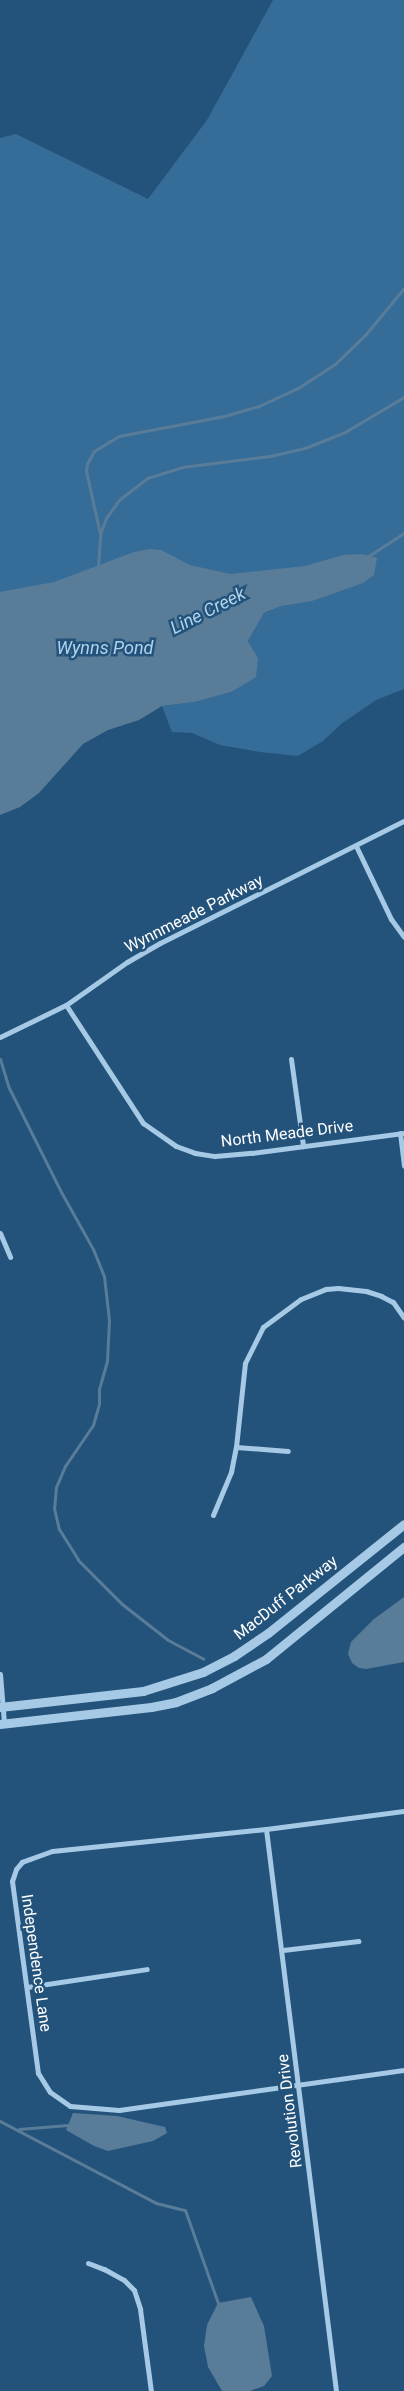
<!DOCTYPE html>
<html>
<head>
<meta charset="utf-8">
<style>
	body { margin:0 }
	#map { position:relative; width:404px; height:2391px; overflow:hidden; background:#23537b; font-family:Roboto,sans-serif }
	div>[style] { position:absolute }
	.green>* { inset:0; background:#366d98 }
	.water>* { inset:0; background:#597c99 }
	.stream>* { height:3px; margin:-1.5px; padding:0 1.5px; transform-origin:1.5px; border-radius:1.5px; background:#597c99 }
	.minor>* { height:5px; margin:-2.5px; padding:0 2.5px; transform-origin:2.5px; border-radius:2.5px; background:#a6c9e5 }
	.tertiary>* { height:9px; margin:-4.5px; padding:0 4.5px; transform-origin:4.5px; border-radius:4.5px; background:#a6c9e5 }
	span { translate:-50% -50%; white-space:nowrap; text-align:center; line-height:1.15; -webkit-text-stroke:5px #23537b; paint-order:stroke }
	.street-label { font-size:16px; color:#fff }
	.water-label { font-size:18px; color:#b1d3ed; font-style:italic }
</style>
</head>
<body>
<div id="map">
	<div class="green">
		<div style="clip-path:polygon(273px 0,404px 0,404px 689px,376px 700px,341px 724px,323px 741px,298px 756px,260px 752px,220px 745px,192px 733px,172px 732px,162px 706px,195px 702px,231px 692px,258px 658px,248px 641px,264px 613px,273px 610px,0 654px,0 138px,16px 134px,148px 199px,207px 120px)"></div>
	</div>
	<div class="water">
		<div style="clip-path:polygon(150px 549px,161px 550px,190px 565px,230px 574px,305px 566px,343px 555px,362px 554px,377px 558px,374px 575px,363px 583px,312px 601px,281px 606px,264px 613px,248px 641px,258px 658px,256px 677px,248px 682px,231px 692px,195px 702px,162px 706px,139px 720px,108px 730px,83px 744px,39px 793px,20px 807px,0 815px,0 592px,54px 582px,134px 552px)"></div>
		<div style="clip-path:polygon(404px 1597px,404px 1662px,366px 1669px,359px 1668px,352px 1663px,348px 1654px,351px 1642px,374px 1619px)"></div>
		<div style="clip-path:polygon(73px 2113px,117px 2116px,165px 2127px,167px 2133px,153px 2141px,108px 2151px,94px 2146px,66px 2130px)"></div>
		<div style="clip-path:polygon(251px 2297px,264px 2326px,272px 2376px,264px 2386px,250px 2391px,222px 2391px,208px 2367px,204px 2346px,207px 2325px,218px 2303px)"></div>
	</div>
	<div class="stream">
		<div style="left:100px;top:534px;width:65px;rotate:-102.5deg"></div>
		<div style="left:86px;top:471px;width:7px;rotate:-82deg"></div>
		<div style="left:87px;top:464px;width:15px;rotate:-62deg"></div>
		<div style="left:94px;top:451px;width:29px;rotate:-31deg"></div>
		<div style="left:119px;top:436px;width:107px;rotate:-10.8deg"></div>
		<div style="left:224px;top:416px;width:36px;rotate:-16deg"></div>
		<div style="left:259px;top:406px;width:43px;rotate:-24.8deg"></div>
		<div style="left:298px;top:388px;width:44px;rotate:-33deg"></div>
		<div style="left:335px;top:364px;width:43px;rotate:-44.1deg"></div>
		<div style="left:366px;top:334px;width:60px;rotate:-50.4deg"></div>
		<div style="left:367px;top:557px;width:44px;rotate:-33deg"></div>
		<div style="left:98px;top:566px;width:32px;rotate:-86deg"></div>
		<div style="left:100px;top:534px;width:17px;rotate:-69deg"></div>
		<div style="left:106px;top:518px;width:22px;rotate:-54deg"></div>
		<div style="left:119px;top:500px;width:36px;rotate:-38deg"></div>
		<div style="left:147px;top:478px;width:37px;rotate:-17deg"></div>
		<div style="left:182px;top:467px;width:89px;rotate:-7.1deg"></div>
		<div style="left:270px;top:456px;width:36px;rotate:-13deg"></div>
		<div style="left:305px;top:448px;width:43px;rotate:-21.8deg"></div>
		<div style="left:345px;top:432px;width:69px;rotate:-30.7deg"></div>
		<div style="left:0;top:1059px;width:30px;rotate:73deg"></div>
		<div style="left:9px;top:1088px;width:114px;rotate:63.4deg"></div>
		<div style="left:60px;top:1190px;width:68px;rotate:60.8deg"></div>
		<div style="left:93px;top:1249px;width:29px;rotate:68deg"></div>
		<div style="left:104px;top:1276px;width:44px;rotate:83.5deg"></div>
		<div style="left:109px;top:1320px;width:41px;rotate:92.8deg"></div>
		<div style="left:107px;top:1361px;width:29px;rotate:106deg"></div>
		<div style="left:99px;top:1389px;width:15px;rotate:90deg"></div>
		<div style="left:99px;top:1404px;width:22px;rotate:106deg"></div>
		<div style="left:93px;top:1425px;width:50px;rotate:124.3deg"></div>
		<div style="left:65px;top:1466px;width:23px;rotate:113deg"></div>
		<div style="left:56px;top:1487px;width:21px;rotate:95deg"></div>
		<div style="left:54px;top:1508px;width:22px;rotate:77deg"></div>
		<div style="left:59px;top:1529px;width:36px;rotate:58deg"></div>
		<div style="left:78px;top:1560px;width:62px;rotate:45deg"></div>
		<div style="left:122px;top:1604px;width:58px;rotate:38deg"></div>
		<div style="left:168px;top:1640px;width:40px;rotate:28deg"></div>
		<div style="left:0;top:2121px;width:176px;rotate:27.7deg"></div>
		<div style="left:156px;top:2203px;width:30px;rotate:14deg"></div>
		<div style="left:185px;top:2210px;width:99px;rotate:70.5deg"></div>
		<div style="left:19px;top:2129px;width:49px;rotate:-4.7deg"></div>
	</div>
	<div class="minor">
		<div style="left:356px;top:846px;width:81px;rotate:64.4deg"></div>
		<div style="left:391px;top:919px;width:22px;rotate:54deg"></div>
		<div style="left:66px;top:1005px;width:141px;rotate:56.9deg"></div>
		<div style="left:143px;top:1123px;width:40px;rotate:34.9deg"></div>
		<div style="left:176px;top:1146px;width:20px;rotate:20deg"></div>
		<div style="left:195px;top:1153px;width:20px;rotate:9deg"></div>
		<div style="left:215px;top:1156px;width:37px;rotate:-5deg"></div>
		<div style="left:252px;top:1153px;width:153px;rotate:-7.5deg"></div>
		<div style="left:0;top:1037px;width:73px;rotate:-25.9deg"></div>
		<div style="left:66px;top:1005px;width:75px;rotate:-35.2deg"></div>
		<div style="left:127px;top:962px;width:38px;rotate:-30deg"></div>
		<div style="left:160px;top:943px;width:273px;rotate:-26.6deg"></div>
		<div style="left:291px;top:1059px;width:88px;rotate:82.1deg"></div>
		<div style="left:400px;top:1133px;width:33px;rotate:83deg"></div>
		<div style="left:0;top:1233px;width:26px;rotate:67deg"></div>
		<div style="left:236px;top:1447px;width:52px;rotate:4.4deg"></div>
		<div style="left:213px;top:1515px;width:47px;rotate:-67.3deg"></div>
		<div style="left:231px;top:1472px;width:25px;rotate:-79deg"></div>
		<div style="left:236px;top:1447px;width:84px;rotate:-83.9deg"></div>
		<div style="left:245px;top:1363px;width:40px;rotate:-63.4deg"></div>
		<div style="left:263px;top:1327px;width:47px;rotate:-36.4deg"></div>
		<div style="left:301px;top:1299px;width:27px;rotate:-22deg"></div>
		<div style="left:326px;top:1289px;width:12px;rotate:-5deg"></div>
		<div style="left:338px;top:1288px;width:28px;rotate:6deg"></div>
		<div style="left:366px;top:1291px;width:16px;rotate:18deg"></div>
		<div style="left:381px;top:1296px;width:13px;rotate:27deg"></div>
		<div style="left:393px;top:1302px;width:19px;rotate:55deg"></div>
		<div style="left:0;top:1674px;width:49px;rotate:85.3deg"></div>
		<div style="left:404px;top:1811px;width:139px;rotate:172.6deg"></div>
		<div style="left:266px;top:1829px;width:215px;rotate:174.1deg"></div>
		<div style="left:52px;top:1851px;width:32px;rotate:160deg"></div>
		<div style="left:22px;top:1862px;width:9px;rotate:131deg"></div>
		<div style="left:16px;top:1869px;width:13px;rotate:108deg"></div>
		<div style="left:12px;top:1881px;width:194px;rotate:82.3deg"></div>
		<div style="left:38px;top:2073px;width:22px;rotate:58deg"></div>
		<div style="left:50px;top:2092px;width:24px;rotate:35deg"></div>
		<div style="left:70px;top:2106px;width:49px;rotate:4.7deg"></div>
		<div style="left:119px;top:2110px;width:288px;rotate:-8deg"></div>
		<div style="left:266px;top:1829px;width:566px;rotate:82.9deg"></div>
		<div style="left:283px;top:1950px;width:76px;rotate:-6.8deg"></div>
		<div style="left:27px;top:1987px;width:121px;rotate:-8.5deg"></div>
		<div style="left:88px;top:2263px;width:17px;rotate:21deg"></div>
		<div style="left:104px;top:2269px;width:23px;rotate:29deg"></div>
		<div style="left:124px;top:2280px;width:14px;rotate:45deg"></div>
		<div style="left:134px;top:2290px;width:20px;rotate:72deg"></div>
		<div style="left:140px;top:2309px;width:83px;rotate:82.4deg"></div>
	</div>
	<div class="tertiary">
		<div style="left:0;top:1707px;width:144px;rotate:-6.4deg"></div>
		<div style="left:143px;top:1691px;width:63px;rotate:-17.6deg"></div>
		<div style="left:203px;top:1672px;width:35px;rotate:-27deg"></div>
		<div style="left:234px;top:1656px;width:41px;rotate:-34.1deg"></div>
		<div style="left:268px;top:1633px;width:174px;rotate:-38.7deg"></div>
		<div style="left:0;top:1724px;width:152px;rotate:-6.4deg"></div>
		<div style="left:151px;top:1707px;width:25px;rotate:-11deg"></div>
		<div style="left:176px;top:1702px;width:39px;rotate:-21deg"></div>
		<div style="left:212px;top:1688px;width:61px;rotate:-28.2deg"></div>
		<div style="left:266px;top:1659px;width:178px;rotate:-39.1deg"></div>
	</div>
	<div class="street-label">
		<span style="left:194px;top:914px;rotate:-27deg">Wynnmeade Parkway</span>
		<span style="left:287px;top:1134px;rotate:-7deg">North Meade Drive</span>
		<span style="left:286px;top:1598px;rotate:-38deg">MacDuff Parkway</span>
		<span style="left:36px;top:1963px;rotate:82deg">Independence Lane</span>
		<span style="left:290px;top:2111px;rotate:-97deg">Revolution Drive</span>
	</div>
	<div class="water-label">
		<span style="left:208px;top:611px;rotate:-27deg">Line Creek</span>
		<span style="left:105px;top:648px">Wynns Pond</span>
	</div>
</div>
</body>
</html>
